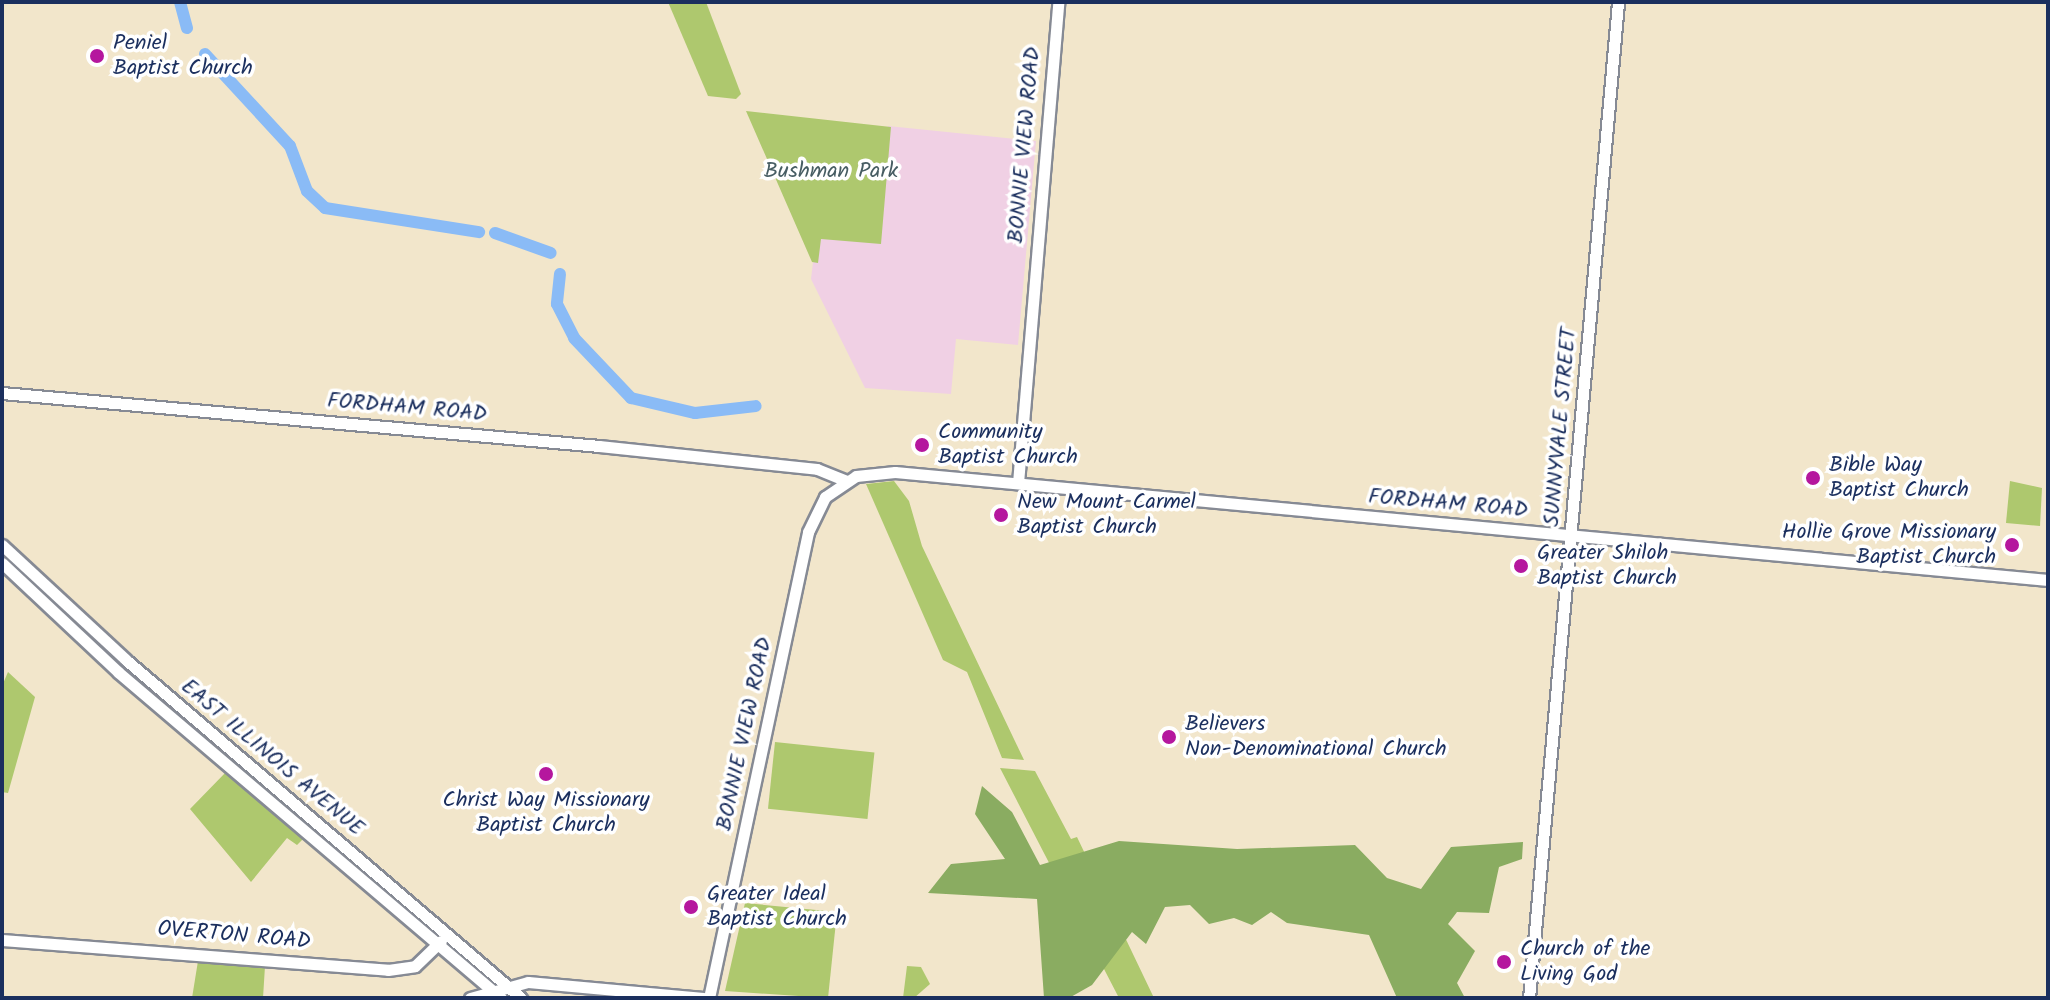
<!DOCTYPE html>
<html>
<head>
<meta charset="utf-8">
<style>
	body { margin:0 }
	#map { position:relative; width:2050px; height:1000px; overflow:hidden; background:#f2e6cb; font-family:Kalam,sans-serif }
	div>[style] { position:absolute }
	.built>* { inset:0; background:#f0d0e4 }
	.green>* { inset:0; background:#aec86e; transform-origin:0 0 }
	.forest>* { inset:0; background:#8aac61 }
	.river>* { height:12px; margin:-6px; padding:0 6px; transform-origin:6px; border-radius:6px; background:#8abbf6 }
	.roads { filter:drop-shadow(2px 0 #868a94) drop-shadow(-2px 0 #868a94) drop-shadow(0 2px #868a94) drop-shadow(0 -2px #868a94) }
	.secondary>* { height:11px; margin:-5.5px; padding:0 5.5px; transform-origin:5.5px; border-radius:5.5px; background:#fff }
	.dots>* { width:22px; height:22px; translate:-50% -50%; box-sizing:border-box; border:4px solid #fff; border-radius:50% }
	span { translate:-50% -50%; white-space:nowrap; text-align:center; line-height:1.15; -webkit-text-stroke:7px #fff; paint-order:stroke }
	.poi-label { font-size:22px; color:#1b2f5e }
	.left { translate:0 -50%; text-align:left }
	.right { translate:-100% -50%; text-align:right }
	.street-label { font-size:22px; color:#1b2f5e }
	.park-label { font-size:22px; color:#475d63 }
	.frame { position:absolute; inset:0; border:4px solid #1b2f5e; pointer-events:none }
</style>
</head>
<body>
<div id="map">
	<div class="built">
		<div style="clip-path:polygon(888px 126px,1036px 141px,1018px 345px,956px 339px,951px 394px,865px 388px,811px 279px,816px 237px,877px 243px)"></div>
	</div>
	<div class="green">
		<div style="clip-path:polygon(668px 2px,706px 2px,741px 94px,736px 99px,708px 96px)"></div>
		<div style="clip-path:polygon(746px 111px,891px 127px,881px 244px,821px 239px,818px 263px,812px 262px)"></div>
		<div style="clip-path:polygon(894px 481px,909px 501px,922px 546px,1024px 760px,1002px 758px,967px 672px,943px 660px,866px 484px)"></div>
		<div style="clip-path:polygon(2010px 481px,2042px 488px,2040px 526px,2006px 523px)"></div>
		<div style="clip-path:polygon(8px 672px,35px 697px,8px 793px,2px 792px,2px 686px)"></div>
		<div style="left:775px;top:742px;width:100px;height:67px;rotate:6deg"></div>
		<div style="clip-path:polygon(1000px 768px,1035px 771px,1071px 839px,1077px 837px,1154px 998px,1119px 998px)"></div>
		<div style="clip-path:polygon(226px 772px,303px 839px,297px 845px,287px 838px,251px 882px,190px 809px)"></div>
		<div style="clip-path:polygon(745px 903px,837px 912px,828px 998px,725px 991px)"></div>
		<div style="clip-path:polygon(198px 961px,265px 966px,263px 998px,192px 998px)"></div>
		<div style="clip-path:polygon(907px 966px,921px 967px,930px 984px,914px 998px,903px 998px)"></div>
	</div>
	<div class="forest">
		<div style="clip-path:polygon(982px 786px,1012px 812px,1040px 865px,1119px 841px,1237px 849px,1355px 845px,1387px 878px,1421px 889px,1451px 847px,1523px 842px,1522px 859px,1499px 867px,1489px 913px,1457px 912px,1448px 924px,1475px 951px,1457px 983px,1465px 998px,1397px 998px,1369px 935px,1287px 923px,1271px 912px,1252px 925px,1234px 918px,1209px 924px,1190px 905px,1165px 907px,1146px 944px,1132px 932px,1092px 985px,1069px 998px,1044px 998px,1037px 899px,928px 893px,951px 864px,1005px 859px,975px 814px)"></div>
	</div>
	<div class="river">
		<div style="left:180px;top:2px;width:27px;rotate:75deg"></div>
		<div style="left:205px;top:54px;width:125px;rotate:47.3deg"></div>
		<div style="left:290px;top:146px;width:48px;rotate:69.3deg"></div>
		<div style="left:307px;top:191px;width:25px;rotate:43deg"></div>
		<div style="left:325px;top:208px;width:156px;rotate:8.9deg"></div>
		<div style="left:495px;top:233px;width:59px;rotate:19.7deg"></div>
		<div style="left:560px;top:274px;width:30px;rotate:96deg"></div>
		<div style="left:557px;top:304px;width:38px;rotate:63deg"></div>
		<div style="left:574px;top:338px;width:83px;rotate:46.5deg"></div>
		<div style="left:631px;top:398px;width:66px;rotate:13.2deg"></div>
		<div style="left:695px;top:413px;width:61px;rotate:-6.5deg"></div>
	</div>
	<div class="roads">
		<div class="secondary">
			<div style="left:2px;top:393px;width:599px;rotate:5.07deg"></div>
			<div style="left:599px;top:446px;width:219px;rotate:6deg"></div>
			<div style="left:817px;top:469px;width:31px;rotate:22deg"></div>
			<div style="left:1018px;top:483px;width:483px;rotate:-85.2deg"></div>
			<div style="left:2px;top:545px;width:169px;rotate:42.8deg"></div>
			<div style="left:126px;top:660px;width:520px;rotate:40.55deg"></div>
			<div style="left:2px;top:563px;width:159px;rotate:43.2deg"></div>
			<div style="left:118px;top:672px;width:503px;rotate:40.4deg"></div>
			<div style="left:2px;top:940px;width:387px;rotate:4.4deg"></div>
			<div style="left:388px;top:970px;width:27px;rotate:-8deg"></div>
			<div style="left:415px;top:966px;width:36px;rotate:-44deg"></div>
			<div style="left:470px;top:998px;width:60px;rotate:-15.4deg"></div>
			<div style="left:528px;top:982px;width:176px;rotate:5.2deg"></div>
			<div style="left:709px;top:998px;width:476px;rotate:-78deg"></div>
			<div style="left:808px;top:532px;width:39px;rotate:-64deg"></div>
			<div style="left:825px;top:497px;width:37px;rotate:-34deg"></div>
			<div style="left:856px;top:476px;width:39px;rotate:-6deg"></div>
			<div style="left:895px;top:472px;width:1158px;rotate:5.35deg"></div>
			<div style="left:1529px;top:998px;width:1000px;rotate:-84.89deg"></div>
		</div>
	</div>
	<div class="dots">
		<div style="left:97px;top:56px;background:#b5179e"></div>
		<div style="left:922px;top:445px;background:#b5179e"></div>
		<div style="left:1813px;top:478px;background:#b5179e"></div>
		<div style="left:1001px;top:515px;background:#b5179e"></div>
		<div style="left:2012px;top:545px;background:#b5179e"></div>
		<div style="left:1521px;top:566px;background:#b5179e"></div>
		<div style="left:1169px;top:737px;background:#b5179e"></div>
		<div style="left:546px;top:774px;background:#b5179e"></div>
		<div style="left:691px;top:907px;background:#b5179e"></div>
		<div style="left:1504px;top:962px;background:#b5179e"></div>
	</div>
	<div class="poi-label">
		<span class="left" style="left:113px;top:56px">Peniel<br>Baptist Church</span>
		<span class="left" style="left:938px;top:445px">Community<br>Baptist Church</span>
		<span class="left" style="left:1829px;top:478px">Bible Way<br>Baptist Church</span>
		<span class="left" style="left:1017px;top:515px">New Mount Carmel<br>Baptist Church</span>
		<span class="right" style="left:1996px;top:545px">Hollie Grove Missionary<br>Baptist Church</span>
		<span class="left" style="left:1537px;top:566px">Greater Shiloh<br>Baptist Church</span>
		<span class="left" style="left:1185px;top:737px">Believers<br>Non-Denominational Church</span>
		<span style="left:546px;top:813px">Christ Way Missionary<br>Baptist Church</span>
		<span class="left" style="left:707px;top:907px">Greater Ideal<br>Baptist Church</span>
		<span class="left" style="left:1520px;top:962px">Church of the<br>Living God</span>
	</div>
	<div class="street-label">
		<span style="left:1025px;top:145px;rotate:-85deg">BONNIE VIEW ROAD</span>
		<span style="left:407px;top:408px;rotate:5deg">FORDHAM ROAD</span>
		<span style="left:1561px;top:427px;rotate:-85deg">SUNNYVALE STREET</span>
		<span style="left:1448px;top:504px;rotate:5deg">FORDHAM ROAD</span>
		<span style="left:745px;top:734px;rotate:-78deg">BONNIE VIEW ROAD</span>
		<span style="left:272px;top:758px;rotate:40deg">EAST ILLINOIS AVENUE</span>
		<span style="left:234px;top:936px;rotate:5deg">OVERTON ROAD</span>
	</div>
	<div class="park-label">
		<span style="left:831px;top:172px">Bushman Park</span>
	</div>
	<div class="frame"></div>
</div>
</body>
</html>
